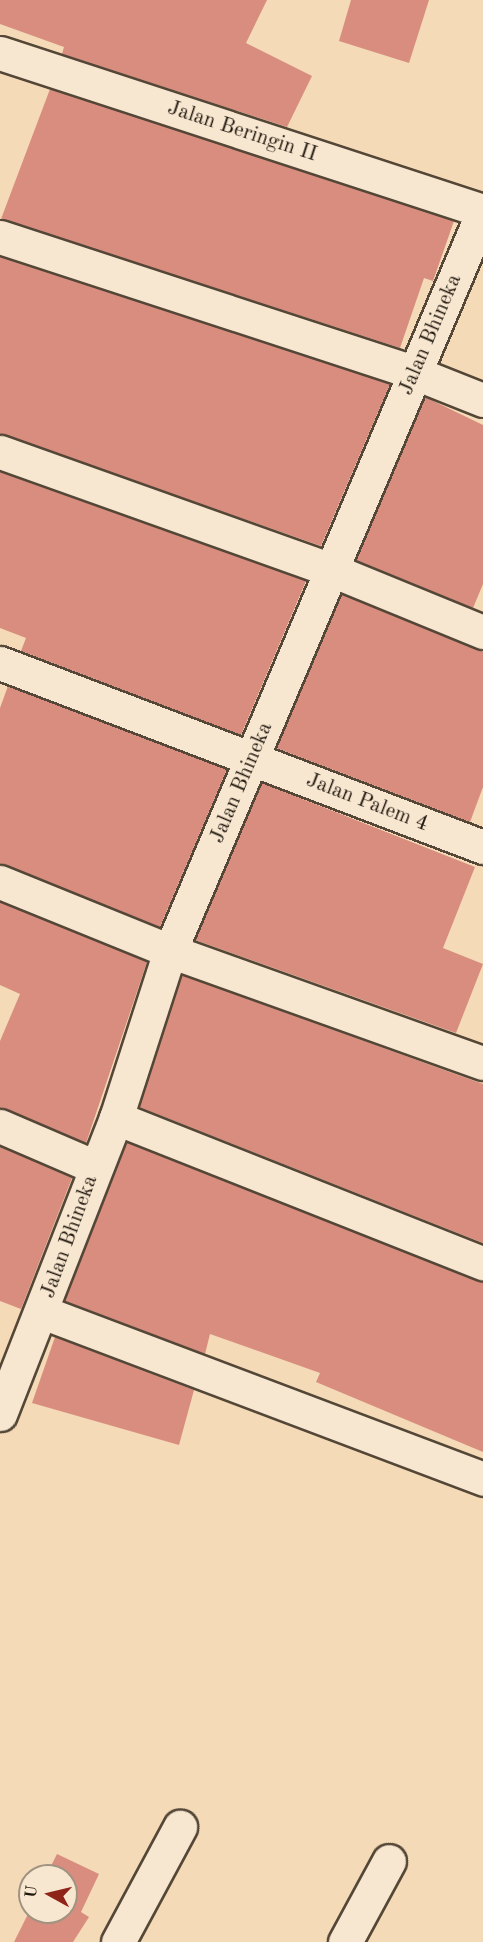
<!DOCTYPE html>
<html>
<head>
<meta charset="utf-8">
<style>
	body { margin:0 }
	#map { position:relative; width:483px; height:1942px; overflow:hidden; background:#f4dab6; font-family:"Old Standard TT",serif }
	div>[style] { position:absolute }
	.building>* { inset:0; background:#d98d7f }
	.roads { filter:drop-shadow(2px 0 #544737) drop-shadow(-2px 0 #544737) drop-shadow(0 2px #544737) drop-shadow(0 -2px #544737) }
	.minor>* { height:33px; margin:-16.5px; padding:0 16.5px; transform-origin:16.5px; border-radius:16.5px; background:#f8e7d0 }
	span { translate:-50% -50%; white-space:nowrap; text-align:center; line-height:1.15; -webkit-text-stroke:6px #f8e7d0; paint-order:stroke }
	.street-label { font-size:21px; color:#1e160d }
	.north { position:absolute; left:18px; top:1864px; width:60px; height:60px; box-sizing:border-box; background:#f8e7d0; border:2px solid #a19382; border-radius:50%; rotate:278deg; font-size:16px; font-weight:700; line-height:24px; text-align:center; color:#1e160d }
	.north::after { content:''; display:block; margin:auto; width:21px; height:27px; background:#8f2418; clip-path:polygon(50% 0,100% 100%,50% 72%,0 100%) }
</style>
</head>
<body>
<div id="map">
	<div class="building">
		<div style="clip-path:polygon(0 0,267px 0,246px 43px,312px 76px,287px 127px,62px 54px,64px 47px,0 24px)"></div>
		<div style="clip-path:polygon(351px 0,429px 0,409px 63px,339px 41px)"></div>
		<div style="clip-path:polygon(50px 89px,454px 221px,433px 281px,424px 278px,400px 348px,1px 219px)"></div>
		<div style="clip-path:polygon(0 257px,390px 384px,321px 546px,0 434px)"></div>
		<div style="clip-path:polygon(425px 397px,483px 425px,483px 584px,473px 608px,356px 560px)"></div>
		<div style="clip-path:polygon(0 472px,306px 581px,241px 735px,21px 651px,26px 638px,0 628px)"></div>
		<div style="clip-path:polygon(341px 594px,483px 652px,483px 787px,470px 822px,276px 748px)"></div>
		<div style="clip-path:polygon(8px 686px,227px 769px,160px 927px,0 864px,0 708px)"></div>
		<div style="clip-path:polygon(262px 783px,475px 867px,443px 948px,483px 964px,456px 1033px,195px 940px)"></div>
		<div style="clip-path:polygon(0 902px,147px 962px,86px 1143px,0 1108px,0 1041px,20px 994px,0 985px)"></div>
		<div style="clip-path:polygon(182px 975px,483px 1084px,483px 1243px,139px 1107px)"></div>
		<div style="clip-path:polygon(127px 1142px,483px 1281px,483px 1452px,316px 1382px,320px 1373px,210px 1334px,205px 1354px,65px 1301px)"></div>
		<div style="clip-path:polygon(0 1146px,72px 1178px,21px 1309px,0 1301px)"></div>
		<div style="clip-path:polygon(55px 1337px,194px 1390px,179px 1445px,32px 1403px)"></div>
		<div style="clip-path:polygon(57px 1854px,99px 1874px,81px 1912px,89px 1917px,73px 1942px,14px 1942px,30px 1910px,66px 1912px,66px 1876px,46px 1876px)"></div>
	</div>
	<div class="roads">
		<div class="minor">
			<div style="left:0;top:53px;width:508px;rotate:18.11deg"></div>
			<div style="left:0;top:237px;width:437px;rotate:18.1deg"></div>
			<div style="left:415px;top:373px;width:73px;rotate:21.7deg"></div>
			<div style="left:0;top:452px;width:355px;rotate:19.6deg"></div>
			<div style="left:334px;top:571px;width:161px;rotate:22.3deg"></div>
			<div style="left:0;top:663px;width:517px;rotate:20.85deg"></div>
			<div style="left:0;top:882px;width:183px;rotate:22.1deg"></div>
			<div style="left:170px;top:951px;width:332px;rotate:19.7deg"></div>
			<div style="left:116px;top:1118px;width:395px;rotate:21.6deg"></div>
			<div style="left:0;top:1126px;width:103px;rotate:23.3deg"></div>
			<div style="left:42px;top:1312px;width:472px;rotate:20.7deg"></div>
			<div style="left:0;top:1414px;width:318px;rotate:-68.6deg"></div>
			<div style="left:116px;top:1118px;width:176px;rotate:-72.1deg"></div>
			<div style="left:170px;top:951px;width:803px;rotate:-67.05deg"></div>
			<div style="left:118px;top:1942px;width:131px;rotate:-61.7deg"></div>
			<div style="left:345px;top:1942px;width:92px;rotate:-61.5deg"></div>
		</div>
	</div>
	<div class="street-label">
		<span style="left:242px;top:132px;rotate:18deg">Jalan Beringin II</span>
		<span style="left:431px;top:335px;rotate:-67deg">Jalan Bhineka</span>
		<span style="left:242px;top:783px;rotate:-67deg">Jalan Bhineka</span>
		<span style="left:367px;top:803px;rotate:21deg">Jalan Palem 4</span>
		<span style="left:70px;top:1237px;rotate:-70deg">Jalan Bhineka</span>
	</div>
	<div class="north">U</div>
</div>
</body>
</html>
